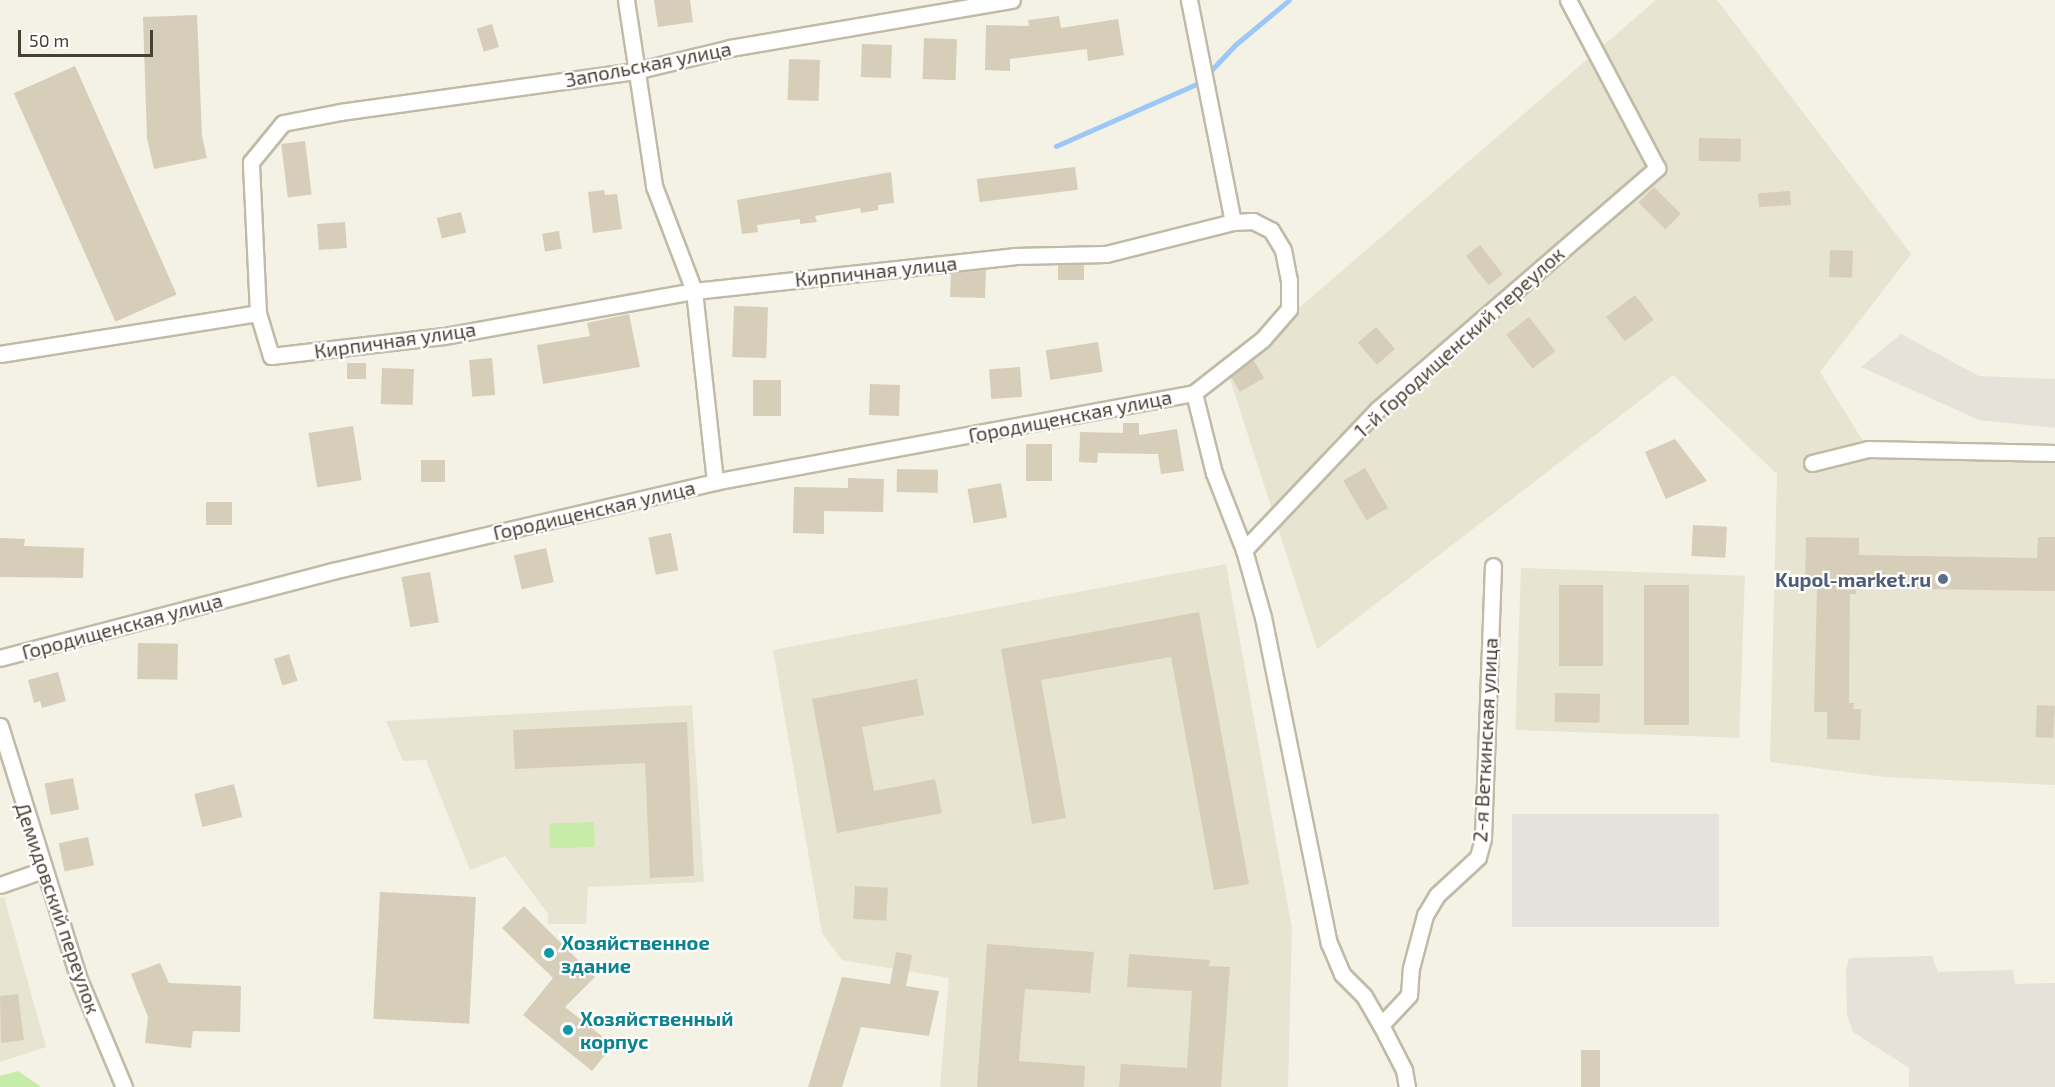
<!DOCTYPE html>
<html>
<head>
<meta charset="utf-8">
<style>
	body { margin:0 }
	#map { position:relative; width:2055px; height:1087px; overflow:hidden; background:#f4f1e5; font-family:"Exo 2",sans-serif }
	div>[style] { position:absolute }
	.residential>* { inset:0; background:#e8e4d2; transform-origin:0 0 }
	.industrial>* { inset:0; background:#e6e2da }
	.green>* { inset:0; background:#c7eca9; transform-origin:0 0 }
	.parking>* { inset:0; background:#e4e2dd; transform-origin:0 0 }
	.stream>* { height:5px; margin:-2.5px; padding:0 2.5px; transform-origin:2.5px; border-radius:2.5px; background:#9bc8f7 }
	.building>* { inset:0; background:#d7ceb9; transform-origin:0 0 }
	.roads { filter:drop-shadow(2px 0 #c0baa6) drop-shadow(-2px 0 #c0baa6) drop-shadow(0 2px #c0baa6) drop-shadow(0 -2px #c0baa6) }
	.minor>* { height:15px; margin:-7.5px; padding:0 7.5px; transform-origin:7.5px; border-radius:7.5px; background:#fff }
	.dots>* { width:16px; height:16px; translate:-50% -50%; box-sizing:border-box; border:3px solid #fff; border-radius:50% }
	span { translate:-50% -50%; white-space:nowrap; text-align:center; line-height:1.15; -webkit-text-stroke:4.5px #fff; paint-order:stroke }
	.street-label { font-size:20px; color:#474134 }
	.service-label { font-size:20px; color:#4e5e75; font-weight:700 }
	.right { translate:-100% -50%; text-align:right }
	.culture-label { font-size:20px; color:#0d838f; font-weight:700 }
	.left { translate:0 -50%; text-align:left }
	.scale { position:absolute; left:18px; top:30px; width:135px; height:27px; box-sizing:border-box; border:3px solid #474134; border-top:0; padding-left:8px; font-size:18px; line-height:21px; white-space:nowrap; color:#474134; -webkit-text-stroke:4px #fff; paint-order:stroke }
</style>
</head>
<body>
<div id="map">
	<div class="residential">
		<div style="clip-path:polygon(1656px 0,1717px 0,1911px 254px,1820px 372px,1868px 449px,2055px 453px,2055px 785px,1885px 777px,1770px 762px,1777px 474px,1673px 375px,1317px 649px,1227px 370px)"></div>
		<div style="clip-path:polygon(1226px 564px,1292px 929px,1288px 1087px,940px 1087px,949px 978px,842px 960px,822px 933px,773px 650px)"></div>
		<div style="left:1521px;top:568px;width:224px;height:162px;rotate:2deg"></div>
		<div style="clip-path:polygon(692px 705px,704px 882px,588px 887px,586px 924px,548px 924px,548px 914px,505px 856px,470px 870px,426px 760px,403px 761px,386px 721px)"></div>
		<div style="clip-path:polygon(4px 897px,46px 1047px,0 1062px,0 898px)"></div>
	</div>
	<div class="industrial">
		<div style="clip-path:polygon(1901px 334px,1979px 376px,2055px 379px,2055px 428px,1979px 420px,1861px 367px)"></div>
		<div style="clip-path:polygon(1932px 956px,1938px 972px,2013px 970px,2015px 984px,2055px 983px,2055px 1087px,1909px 1087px,1909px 1068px,1853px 1032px,1847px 1015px,1846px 970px,1849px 958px)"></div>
	</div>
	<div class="green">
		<div style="left:594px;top:822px;width:25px;height:45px;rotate:88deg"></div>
		<div style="clip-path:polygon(18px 1071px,41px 1087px,0 1087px,0 1076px)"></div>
	</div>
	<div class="parking">
		<div style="left:1719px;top:814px;width:113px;height:207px;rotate:90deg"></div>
	</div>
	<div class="stream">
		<div style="left:1056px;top:146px;width:156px;rotate:-23.8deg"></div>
		<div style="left:1199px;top:83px;width:52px;rotate:-46.5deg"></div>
		<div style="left:1235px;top:45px;width:70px;rotate:-39.8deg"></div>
	</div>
	<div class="building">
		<div style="clip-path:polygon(654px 0,690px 0,693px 22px,658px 27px)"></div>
		<div style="clip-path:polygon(197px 15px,202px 136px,207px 158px,154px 169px,147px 138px,143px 17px)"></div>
		<div style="clip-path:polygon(1059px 16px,1061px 28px,1118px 19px,1124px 55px,1088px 61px,1087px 49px,1010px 59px,1010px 71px,985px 70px,986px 25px,1029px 26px,1028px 20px)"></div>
		<div style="left:492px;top:24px;width:24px;height:16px;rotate:73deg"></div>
		<div style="left:924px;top:38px;width:33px;height:41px;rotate:2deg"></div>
		<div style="left:862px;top:44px;width:30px;height:33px;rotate:2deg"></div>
		<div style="left:789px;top:59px;width:31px;height:41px;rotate:2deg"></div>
		<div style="left:75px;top:66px;width:250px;height:67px;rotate:66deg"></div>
		<div style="left:1699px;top:138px;width:42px;height:23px;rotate:1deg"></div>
		<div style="left:305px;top:141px;width:54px;height:24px;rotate:83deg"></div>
		<div style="left:1075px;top:167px;width:23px;height:99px;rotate:83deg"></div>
		<div style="clip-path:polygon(891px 172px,894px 203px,878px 205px,878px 210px,861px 213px,860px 208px,815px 216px,817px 222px,800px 224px,800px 219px,757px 225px,758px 232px,742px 234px,737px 200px)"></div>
		<div style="left:1654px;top:187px;width:38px;height:22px;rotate:45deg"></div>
		<div style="clip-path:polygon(604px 190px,605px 195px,617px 194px,622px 229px,593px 233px,588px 192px)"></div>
		<div style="left:1790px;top:191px;width:14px;height:32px;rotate:86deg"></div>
		<div style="left:461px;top:212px;width:21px;height:25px;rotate:76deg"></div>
		<div style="left:345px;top:222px;width:26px;height:28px;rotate:86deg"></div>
		<div style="left:559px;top:231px;width:18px;height:17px;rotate:81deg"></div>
		<div style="left:1480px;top:245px;width:37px;height:18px;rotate:52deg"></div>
		<div style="left:1830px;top:250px;width:23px;height:27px;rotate:2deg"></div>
		<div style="left:1084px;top:264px;width:16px;height:26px;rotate:90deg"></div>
		<div style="clip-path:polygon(986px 270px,985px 298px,950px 297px,951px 273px)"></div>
		<div style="left:1635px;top:295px;width:31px;height:36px;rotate:53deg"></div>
		<div style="left:734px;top:306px;width:34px;height:51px;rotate:2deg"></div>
		<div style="clip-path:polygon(629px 314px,640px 367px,543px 384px,537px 345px,590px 336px,587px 323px)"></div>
		<div style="left:1529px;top:317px;width:43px;height:29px;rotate:52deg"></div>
		<div style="left:1376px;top:327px;width:29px;height:24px;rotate:49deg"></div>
		<div style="left:1098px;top:342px;width:30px;height:53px;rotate:81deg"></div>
		<div style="left:492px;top:358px;width:37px;height:23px;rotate:85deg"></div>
		<div style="clip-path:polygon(1253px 359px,1264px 378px,1240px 392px,1231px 377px)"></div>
		<div style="left:347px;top:363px;width:19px;height:16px"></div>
		<div style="left:1020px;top:367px;width:30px;height:31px;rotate:86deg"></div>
		<div style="left:382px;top:368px;width:32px;height:36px;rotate:2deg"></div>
		<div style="left:753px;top:380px;width:28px;height:36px"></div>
		<div style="left:870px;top:384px;width:30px;height:31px;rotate:2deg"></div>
		<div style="clip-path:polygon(1123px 423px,1139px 423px,1139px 435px,1177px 429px,1184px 471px,1161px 474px,1158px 454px,1098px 453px,1097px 463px,1079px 462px,1080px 432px,1123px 433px)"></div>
		<div style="left:353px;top:426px;width:55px;height:45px;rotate:81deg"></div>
		<div style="clip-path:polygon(1675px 439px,1707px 481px,1666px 499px,1645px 452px)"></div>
		<div style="left:1026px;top:444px;width:26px;height:37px"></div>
		<div style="left:421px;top:460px;width:24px;height:22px"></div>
		<div style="left:1365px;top:468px;width:46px;height:25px;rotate:60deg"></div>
		<div style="left:897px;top:469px;width:41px;height:23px;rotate:1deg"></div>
		<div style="clip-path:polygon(848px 478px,884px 479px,883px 512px,824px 511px,824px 534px,793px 533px,794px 487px,848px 488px)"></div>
		<div style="left:1001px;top:483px;width:35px;height:34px;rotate:80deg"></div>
		<div style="left:206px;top:502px;width:26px;height:23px"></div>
		<div style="left:1693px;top:525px;width:34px;height:31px;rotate:3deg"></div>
		<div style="left:671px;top:533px;width:38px;height:23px;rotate:79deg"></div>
		<div style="clip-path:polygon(1806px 537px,1859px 538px,1859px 555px,2037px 558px,2038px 537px,2055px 537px,2055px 591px,1856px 588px,1856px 594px,1850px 594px,1849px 703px,1854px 703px,1853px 709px,1861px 709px,1860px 740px,1827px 739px,1827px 712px,1814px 712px,1817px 588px,1805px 588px)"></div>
		<div style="clip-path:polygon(0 538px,25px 539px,24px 546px,84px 548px,83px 578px,0 577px)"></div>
		<div style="left:546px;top:548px;width:35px;height:33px;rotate:77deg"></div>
		<div style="left:430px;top:572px;width:51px;height:29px;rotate:80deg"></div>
		<div style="left:1559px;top:585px;width:44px;height:81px"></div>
		<div style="left:1644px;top:585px;width:45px;height:140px"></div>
		<div style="clip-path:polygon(1199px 612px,1249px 884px,1214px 890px,1171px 657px,1041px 680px,1066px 818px,1032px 824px,1001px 649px)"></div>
		<div style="left:138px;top:643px;width:40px;height:36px;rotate:1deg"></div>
		<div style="left:289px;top:654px;width:28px;height:16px;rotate:72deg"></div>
		<div style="clip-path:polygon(58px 672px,66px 701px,42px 708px,40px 701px,34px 703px,28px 680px)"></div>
		<div style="clip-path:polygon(917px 679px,924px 715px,862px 727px,874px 791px,935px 779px,942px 813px,837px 833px,812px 699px)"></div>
		<div style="left:1555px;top:693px;width:45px;height:29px;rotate:1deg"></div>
		<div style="left:2037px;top:705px;width:18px;height:32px;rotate:3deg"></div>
		<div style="clip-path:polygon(687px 722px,694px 876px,650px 878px,645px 763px,515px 769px,513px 730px)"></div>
		<div style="left:73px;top:778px;width:32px;height:29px;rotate:79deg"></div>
		<div style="left:234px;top:784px;width:34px;height:41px;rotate:76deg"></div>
		<div style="left:88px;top:837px;width:29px;height:30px;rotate:78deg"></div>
		<div style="left:855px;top:886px;width:33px;height:33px;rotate:3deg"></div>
		<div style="left:380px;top:892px;width:96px;height:127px;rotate:3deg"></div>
		<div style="clip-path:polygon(524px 906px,595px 977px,565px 1007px,613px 1045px,592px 1071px,523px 1015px,553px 978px,502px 928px)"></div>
		<div style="clip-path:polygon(987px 944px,1094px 952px,1090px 993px,1025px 989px,1019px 1061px,1085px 1066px,1084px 1087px,977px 1087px)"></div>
		<div style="clip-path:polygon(896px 952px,912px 955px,906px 986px,939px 991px,929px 1036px,861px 1027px,842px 1087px,808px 1087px,842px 977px,890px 984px)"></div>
		<div style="clip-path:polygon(1129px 954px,1210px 960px,1209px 966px,1230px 967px,1221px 1087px,1119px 1087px,1121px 1064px,1187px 1068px,1192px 991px,1127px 987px)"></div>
		<div style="clip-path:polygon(160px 963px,169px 983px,241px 986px,240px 1032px,193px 1031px,191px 1048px,145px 1043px,148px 1017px,131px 974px)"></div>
		<div style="clip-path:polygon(18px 994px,24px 1040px,1px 1043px,0 996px)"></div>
		<div style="left:1581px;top:1050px;width:19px;height:37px"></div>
	</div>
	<div class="roads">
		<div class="minor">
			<div style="left:626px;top:0;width:188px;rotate:81.4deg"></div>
			<div style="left:654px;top:186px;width:112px;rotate:69.1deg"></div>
			<div style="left:694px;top:291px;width:192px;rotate:83.7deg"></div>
			<div style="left:1189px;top:0;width:226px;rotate:78.8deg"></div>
			<div style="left:258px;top:313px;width:151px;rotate:-92.7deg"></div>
			<div style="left:251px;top:162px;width:50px;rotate:-50.6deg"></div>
			<div style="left:283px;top:123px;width:58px;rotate:-10.9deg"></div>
			<div style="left:340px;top:112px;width:298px;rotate:-7.9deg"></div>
			<div style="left:635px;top:71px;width:98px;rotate:-13.6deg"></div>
			<div style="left:730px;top:48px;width:286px;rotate:-9.7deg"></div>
			<div style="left:0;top:354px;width:261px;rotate:-9deg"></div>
			<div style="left:258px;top:313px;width:45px;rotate:73.2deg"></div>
			<div style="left:271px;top:356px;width:174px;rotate:-6.6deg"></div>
			<div style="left:444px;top:336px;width:254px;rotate:-10.2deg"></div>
			<div style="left:694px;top:291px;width:322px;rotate:-6.2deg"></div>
			<div style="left:1014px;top:256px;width:92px;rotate:-1.2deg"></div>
			<div style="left:1106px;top:254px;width:131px;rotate:-14.1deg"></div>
			<div style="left:1233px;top:222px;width:20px;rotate:-3deg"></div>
			<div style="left:1253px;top:221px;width:20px;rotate:27deg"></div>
			<div style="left:1271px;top:230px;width:23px;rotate:59deg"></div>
			<div style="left:1283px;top:250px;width:31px;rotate:79deg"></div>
			<div style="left:1289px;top:280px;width:29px;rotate:90deg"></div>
			<div style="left:1289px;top:309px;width:40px;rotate:131deg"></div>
			<div style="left:1263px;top:339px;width:88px;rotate:142deg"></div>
			<div style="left:1194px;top:393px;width:487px;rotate:169.5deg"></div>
			<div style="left:715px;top:482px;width:392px;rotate:166.9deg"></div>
			<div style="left:333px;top:571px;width:344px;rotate:165.4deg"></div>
			<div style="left:1194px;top:393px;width:82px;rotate:76deg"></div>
			<div style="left:1214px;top:473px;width:83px;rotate:68.7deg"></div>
			<div style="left:1244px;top:550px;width:70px;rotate:74.2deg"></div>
			<div style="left:1263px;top:617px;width:333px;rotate:78.6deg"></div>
			<div style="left:1329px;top:943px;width:34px;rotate:67deg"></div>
			<div style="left:1342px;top:974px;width:31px;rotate:45deg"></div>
			<div style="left:1364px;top:996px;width:34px;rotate:60deg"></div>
			<div style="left:1381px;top:1025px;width:51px;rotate:62.9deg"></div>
			<div style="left:1404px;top:1070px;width:17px;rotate:80deg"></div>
			<div style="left:1812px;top:463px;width:58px;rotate:-14deg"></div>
			<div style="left:1868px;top:449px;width:187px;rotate:1.2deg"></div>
			<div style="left:1244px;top:550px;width:195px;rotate:-46.5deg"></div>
			<div style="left:1378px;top:409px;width:369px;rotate:-40.8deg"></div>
			<div style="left:1657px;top:168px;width:190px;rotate:-117.9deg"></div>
			<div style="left:0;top:726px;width:263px;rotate:72.7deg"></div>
			<div style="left:78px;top:977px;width:119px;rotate:67.3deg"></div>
			<div style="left:0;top:885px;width:46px;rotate:-19.2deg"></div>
			<div style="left:1381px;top:1025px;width:41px;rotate:-47deg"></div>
			<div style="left:1409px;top:995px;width:27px;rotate:-86deg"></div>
			<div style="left:1411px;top:968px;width:55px;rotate:-75.2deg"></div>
			<div style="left:1425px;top:915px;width:23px;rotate:-59deg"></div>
			<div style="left:1437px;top:895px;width:56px;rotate:-42.8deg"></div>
			<div style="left:1478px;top:857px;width:20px;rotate:-75deg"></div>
			<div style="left:1483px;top:838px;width:272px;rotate:-87.9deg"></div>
		</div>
	</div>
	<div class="dots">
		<div style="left:1943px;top:579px;background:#5c6f8a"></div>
		<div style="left:549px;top:953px;background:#0f9aa8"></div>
		<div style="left:568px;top:1030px;background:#0f9aa8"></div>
	</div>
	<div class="street-label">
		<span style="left:648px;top:64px;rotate:-11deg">Запольская улица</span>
		<span style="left:876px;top:271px;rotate:-6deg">Кирпичная улица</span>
		<span style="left:395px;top:340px;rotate:-8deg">Кирпичная улица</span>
		<span style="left:1459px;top:342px;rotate:-42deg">1-й Городищенский переулок</span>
		<span style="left:1070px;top:416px;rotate:-11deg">Городищенская улица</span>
		<span style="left:594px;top:510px;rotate:-13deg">Городищенская улица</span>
		<span style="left:122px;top:626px;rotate:-15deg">Городищенская улица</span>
		<span style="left:1485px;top:740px;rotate:-87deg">2-я Веткинская улица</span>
		<span style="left:58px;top:908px;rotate:71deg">Демидовский переулок</span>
	</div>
	<div class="service-label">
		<span class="right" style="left:1931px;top:579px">Kupol-market.ru</span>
	</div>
	<div class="culture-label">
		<span class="left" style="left:561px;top:954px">Хозяйственное<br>здание</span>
		<span class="left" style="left:580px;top:1030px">Хозяйственный<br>корпус</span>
	</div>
	<div class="scale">50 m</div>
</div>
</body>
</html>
